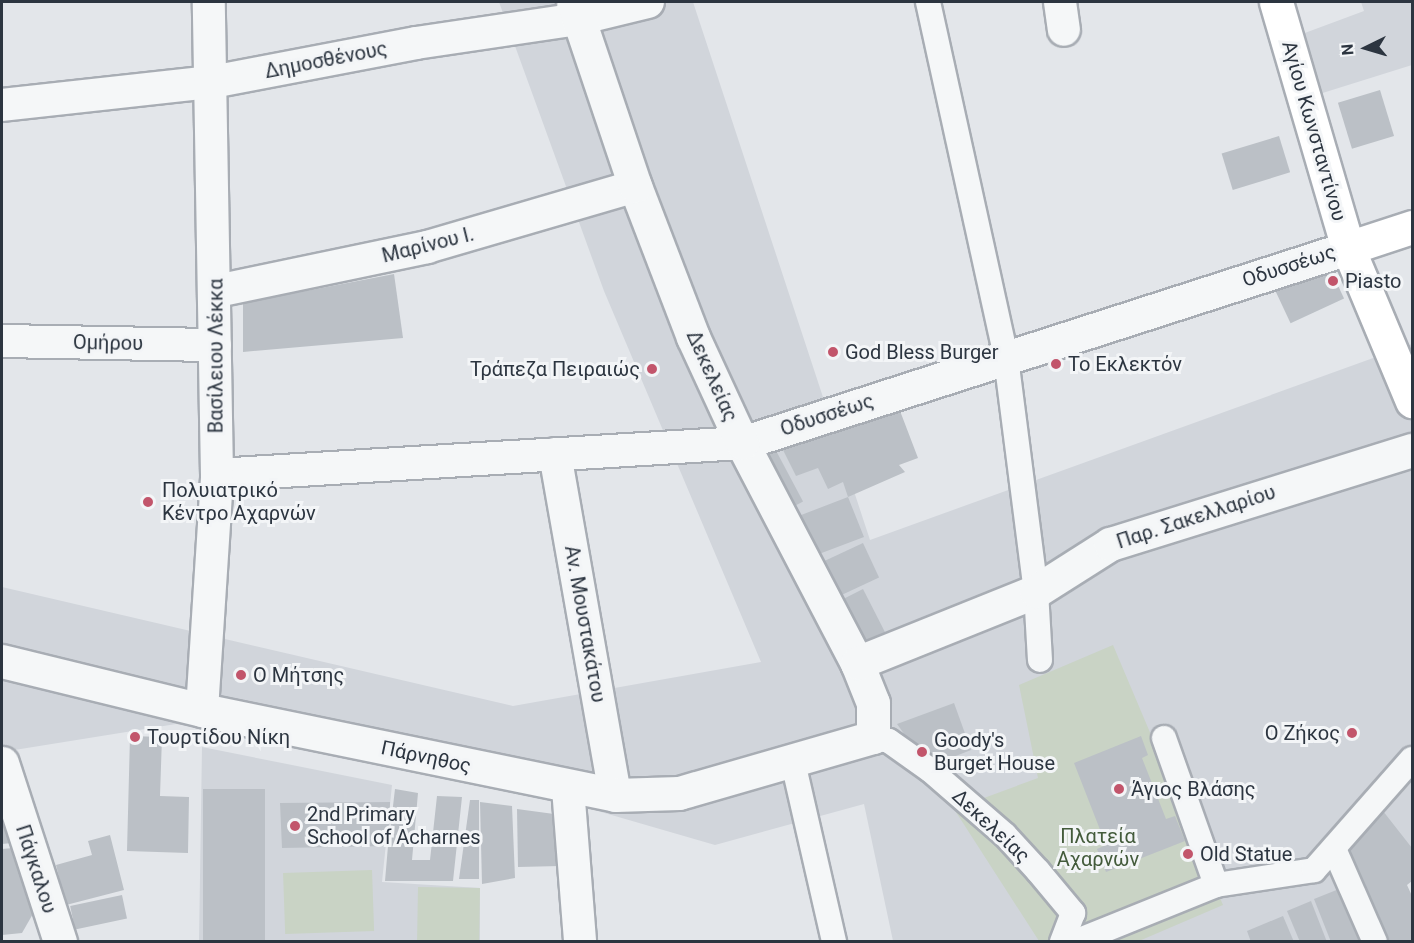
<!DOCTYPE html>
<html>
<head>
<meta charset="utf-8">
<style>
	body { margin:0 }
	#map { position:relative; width:1414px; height:943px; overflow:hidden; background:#e3e6ea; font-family:Roboto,sans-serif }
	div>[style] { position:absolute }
	.built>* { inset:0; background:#d1d5db }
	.green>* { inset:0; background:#c9d3c5; transform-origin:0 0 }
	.building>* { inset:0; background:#bbc0c6; transform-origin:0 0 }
	.roads { filter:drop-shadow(2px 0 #a8adb4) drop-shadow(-2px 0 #a8adb4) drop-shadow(0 2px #a8adb4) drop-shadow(0 -2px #a8adb4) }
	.pedestrian>* { height:24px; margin:-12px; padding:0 12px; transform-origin:12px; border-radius:12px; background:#f5f7f8 }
	.minor>* { height:32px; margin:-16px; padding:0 16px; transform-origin:16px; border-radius:16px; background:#f5f7f8 }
	.tertiary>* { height:33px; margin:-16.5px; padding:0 16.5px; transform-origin:16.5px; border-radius:16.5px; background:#f5f7f8 }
	.secondary>* { height:33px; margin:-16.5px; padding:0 16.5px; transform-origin:16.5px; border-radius:16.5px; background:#fff }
	.dots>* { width:16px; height:16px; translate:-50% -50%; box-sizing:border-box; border:3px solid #f3f5f7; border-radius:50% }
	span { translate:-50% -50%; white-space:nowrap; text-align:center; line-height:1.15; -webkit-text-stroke:6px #f3f5f7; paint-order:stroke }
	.street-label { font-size:20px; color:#2c3540 }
	.poi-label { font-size:20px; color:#2c3540 }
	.left { translate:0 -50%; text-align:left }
	.right { translate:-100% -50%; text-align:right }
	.park-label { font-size:20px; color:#435b3b }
	.frame { position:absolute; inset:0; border:3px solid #2c3540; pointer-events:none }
	.north { position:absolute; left:1336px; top:18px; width:60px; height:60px; -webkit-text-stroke:4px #f3f5f7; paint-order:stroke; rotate:265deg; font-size:16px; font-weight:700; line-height:24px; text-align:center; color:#2c3540 }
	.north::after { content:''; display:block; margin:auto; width:21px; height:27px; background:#2c3540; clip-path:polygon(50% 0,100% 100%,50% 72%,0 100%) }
</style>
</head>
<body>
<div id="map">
	<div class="built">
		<div style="clip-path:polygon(499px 2px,693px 2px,870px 540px,1412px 344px,1412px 864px,1370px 941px,893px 941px,864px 804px,715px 845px,467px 773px,176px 724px,2px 752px,2px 587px,513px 706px,761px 662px,604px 291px)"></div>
		<div style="clip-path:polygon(1361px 2px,1412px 2px,1412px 65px,1313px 96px,1294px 37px,1364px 11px)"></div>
		<div style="clip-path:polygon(202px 747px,392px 785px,382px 882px,480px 888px,480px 941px,199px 942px)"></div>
	</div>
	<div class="green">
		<div style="clip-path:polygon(1113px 645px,1223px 905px,1139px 941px,1039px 941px,954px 809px,1038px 778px,1019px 685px)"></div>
		<div style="left:372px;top:870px;width:61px;height:89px;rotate:88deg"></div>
		<div style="left:418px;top:887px;width:62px;height:54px;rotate:1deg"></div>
	</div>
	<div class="building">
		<div style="left:1380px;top:90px;width:48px;height:44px;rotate:73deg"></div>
		<div style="left:1279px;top:136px;width:38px;height:60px;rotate:73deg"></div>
		<div style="left:1328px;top:264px;width:38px;height:59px;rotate:65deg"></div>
		<div style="clip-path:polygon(394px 274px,403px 338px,243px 352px,243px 303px)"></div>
		<div style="clip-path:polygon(897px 403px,918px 458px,899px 465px,905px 472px,848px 497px,864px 537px,811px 557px,796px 517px,848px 497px,843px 482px,828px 489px,818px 468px,796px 476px,780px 444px)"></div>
		<div style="left:773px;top:445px;width:64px;height:24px;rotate:62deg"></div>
		<div style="left:863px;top:543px;width:38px;height:52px;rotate:65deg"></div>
		<div style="left:863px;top:589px;width:55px;height:31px;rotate:63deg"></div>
		<div style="clip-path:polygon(954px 703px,971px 750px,928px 767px,897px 724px)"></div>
		<div style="clip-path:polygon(130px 736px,162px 737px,160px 796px,189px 797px,188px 853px,127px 851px)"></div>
		<div style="clip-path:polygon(1141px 736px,1148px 755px,1142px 758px,1166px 819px,1175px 816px,1185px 841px,1106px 872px,1097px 849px,1106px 845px,1074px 763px)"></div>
		<div style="left:203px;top:789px;width:62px;height:153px"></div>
		<div style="clip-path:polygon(395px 789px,418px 793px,412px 860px,430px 860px,437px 796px,462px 797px,453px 881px,385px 881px,388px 846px,282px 848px,280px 803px,390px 802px,389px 840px)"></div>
		<div style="clip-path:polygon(470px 800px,479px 800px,479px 879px,459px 879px)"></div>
		<div style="clip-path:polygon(480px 802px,512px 806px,515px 878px,482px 884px)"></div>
		<div style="clip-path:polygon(2px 806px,12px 843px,2px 844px)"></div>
		<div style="clip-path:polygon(517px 809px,554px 814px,560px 866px,518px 867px)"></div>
		<div style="clip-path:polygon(1383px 811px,1412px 848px,1412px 881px,1407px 885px,1412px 896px,1412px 942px,1380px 942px,1343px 855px)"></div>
		<div style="clip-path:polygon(110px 835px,124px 890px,66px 905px,56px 865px,92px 855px,88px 841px)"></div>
		<div style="clip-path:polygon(24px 847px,34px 912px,22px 933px,2px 935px,2px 849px)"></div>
		<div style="clip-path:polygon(1344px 887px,1366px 942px,1331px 942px,1314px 899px)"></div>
		<div style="left:122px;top:895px;width:24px;height:53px;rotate:78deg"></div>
		<div style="clip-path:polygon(1311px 901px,1327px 942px,1300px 942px,1287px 911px)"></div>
		<div style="clip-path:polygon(1283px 916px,1294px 942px,1251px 942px,1247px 931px)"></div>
	</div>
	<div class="roads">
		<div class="pedestrian">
			<div style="left:928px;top:2px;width:364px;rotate:77.6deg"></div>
			<div style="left:1006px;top:358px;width:235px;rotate:82.7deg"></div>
			<div style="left:1036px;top:591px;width:69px;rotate:86.7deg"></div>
			<div style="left:873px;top:737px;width:16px;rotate:14deg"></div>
			<div style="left:889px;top:741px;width:50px;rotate:35.3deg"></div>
			<div style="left:930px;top:770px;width:99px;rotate:40.9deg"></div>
			<div style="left:1005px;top:835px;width:49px;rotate:47.5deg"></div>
			<div style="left:1038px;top:871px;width:55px;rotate:50.2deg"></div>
			<div style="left:1073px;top:913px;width:31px;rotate:111deg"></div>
			<div style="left:1164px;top:738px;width:156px;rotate:70.5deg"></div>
			<div style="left:792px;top:758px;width:189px;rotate:77.1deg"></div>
			<div style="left:1335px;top:851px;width:99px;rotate:66.3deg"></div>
			<div style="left:1075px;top:942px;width:152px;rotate:-22deg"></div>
			<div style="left:1216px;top:885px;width:99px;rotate:-8.7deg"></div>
			<div style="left:1314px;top:870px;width:148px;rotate:-48.6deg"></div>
		</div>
		<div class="minor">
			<div style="left:1060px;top:2px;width:28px;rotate:82deg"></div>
			<div style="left:2px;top:105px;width:211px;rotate:-6.3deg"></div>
			<div style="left:212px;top:82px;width:208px;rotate:-10.8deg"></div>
			<div style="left:416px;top:43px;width:164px;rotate:-8.4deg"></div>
			<div style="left:578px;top:19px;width:72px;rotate:-13.7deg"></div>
			<div style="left:217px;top:291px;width:215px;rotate:-11.8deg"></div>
			<div style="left:427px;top:247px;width:217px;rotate:-16.3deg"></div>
			<div style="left:2px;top:341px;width:213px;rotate:1.1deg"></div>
			<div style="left:555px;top:454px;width:346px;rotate:80deg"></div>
			<div style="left:217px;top:475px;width:526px;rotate:-3.49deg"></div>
			<div style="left:202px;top:710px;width:235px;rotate:-86.3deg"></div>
			<div style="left:217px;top:475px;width:473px;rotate:-91deg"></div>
			<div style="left:568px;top:788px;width:154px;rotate:85.5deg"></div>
		</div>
		<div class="tertiary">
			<div style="left:742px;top:443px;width:637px;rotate:-17.84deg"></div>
			<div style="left:2px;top:661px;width:206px;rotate:13.8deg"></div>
			<div style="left:202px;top:710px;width:422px;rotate:11.6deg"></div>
			<div style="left:615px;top:795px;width:64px;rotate:-1.8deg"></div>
			<div style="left:679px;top:793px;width:202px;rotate:-16.1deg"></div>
			<div style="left:873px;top:737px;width:34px;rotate:-90deg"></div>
			<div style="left:873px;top:703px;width:43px;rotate:-111.8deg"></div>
			<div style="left:857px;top:663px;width:248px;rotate:-117.6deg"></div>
			<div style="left:742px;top:443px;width:117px;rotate:-114.8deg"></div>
			<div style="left:693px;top:337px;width:162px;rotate:-111deg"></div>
			<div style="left:635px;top:186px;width:194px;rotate:-108.6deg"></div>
			<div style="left:857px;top:663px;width:193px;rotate:-21.9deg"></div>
			<div style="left:1036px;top:591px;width:88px;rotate:-32.4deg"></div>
			<div style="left:1110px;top:544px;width:316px;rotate:-17.3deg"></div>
			<div style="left:2px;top:763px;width:188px;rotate:72deg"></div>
		</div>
		<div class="secondary">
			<div style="left:1276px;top:2px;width:256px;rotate:73.7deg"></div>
			<div style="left:1348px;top:248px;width:166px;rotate:67.3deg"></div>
			<div style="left:1348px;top:248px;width:67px;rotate:-18.2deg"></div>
		</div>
	</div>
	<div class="dots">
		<div style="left:1333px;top:281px;background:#c2556b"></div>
		<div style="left:833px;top:352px;background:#c2556b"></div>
		<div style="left:1056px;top:364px;background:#c2556b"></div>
		<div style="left:652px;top:369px;background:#c2556b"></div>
		<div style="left:148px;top:502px;background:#c2556b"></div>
		<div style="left:241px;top:675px;background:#c2556b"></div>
		<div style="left:1352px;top:733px;background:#c2556b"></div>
		<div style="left:135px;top:737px;background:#c2556b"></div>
		<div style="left:922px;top:752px;background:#c2556b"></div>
		<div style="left:1119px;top:789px;background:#c2556b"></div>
		<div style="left:295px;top:826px;background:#c2556b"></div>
		<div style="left:1188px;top:854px;background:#c2556b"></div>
	</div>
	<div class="street-label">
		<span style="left:326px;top:60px;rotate:-11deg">Δημοσθένους</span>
		<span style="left:1314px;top:131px;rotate:74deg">Αγίου Κωνσταντίνου</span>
		<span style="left:428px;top:245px;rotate:-14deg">Μαρίνου Ι.</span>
		<span style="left:1289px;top:266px;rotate:-18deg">Οδυσσέως</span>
		<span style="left:108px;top:343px;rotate:1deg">Ομήρου</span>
		<span style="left:216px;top:356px;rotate:-90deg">Βασίλειου Λέκκα</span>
		<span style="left:712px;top:376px;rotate:66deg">Δεκελείας</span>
		<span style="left:827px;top:415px;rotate:-18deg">Οδυσσέως</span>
		<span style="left:1196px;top:517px;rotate:-18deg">Παρ. Σακελλαρίου</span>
		<span style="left:585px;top:624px;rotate:80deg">Αν. Μουστακάτου</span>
		<span style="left:426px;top:757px;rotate:12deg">Πάρνηθος</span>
		<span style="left:991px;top:826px;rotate:43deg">Δεκελείας</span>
		<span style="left:36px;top:869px;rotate:72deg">Πάγκαλου</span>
	</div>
	<div class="poi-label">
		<span class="left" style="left:1345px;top:281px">Piasto</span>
		<span class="left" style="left:845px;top:352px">God Bless Burger</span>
		<span class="left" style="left:1068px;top:364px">Το Εκλεκτόν</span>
		<span class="right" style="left:640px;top:369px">Τράπεζα Πειραιώς</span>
		<span class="left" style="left:162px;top:502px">Πολυιατρικό<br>Κέντρο Αχαρνών</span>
		<span class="left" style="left:253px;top:675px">Ο Μήτσης</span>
		<span class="right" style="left:1340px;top:733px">Ο Ζήκος</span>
		<span class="left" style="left:147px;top:737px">Τουρτίδου Νίκη</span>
		<span class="left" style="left:934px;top:752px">Goody's<br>Burget House</span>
		<span class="left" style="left:1131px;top:789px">Άγιος Βλάσης</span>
		<span class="left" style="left:307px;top:826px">2nd Primary<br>School of Acharnes</span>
		<span class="left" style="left:1200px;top:854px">Old Statue</span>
	</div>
	<div class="park-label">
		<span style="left:1098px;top:848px">Πλατεία<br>Αχαρνών</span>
	</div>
	<div class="frame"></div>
	<div class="north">N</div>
</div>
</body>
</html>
